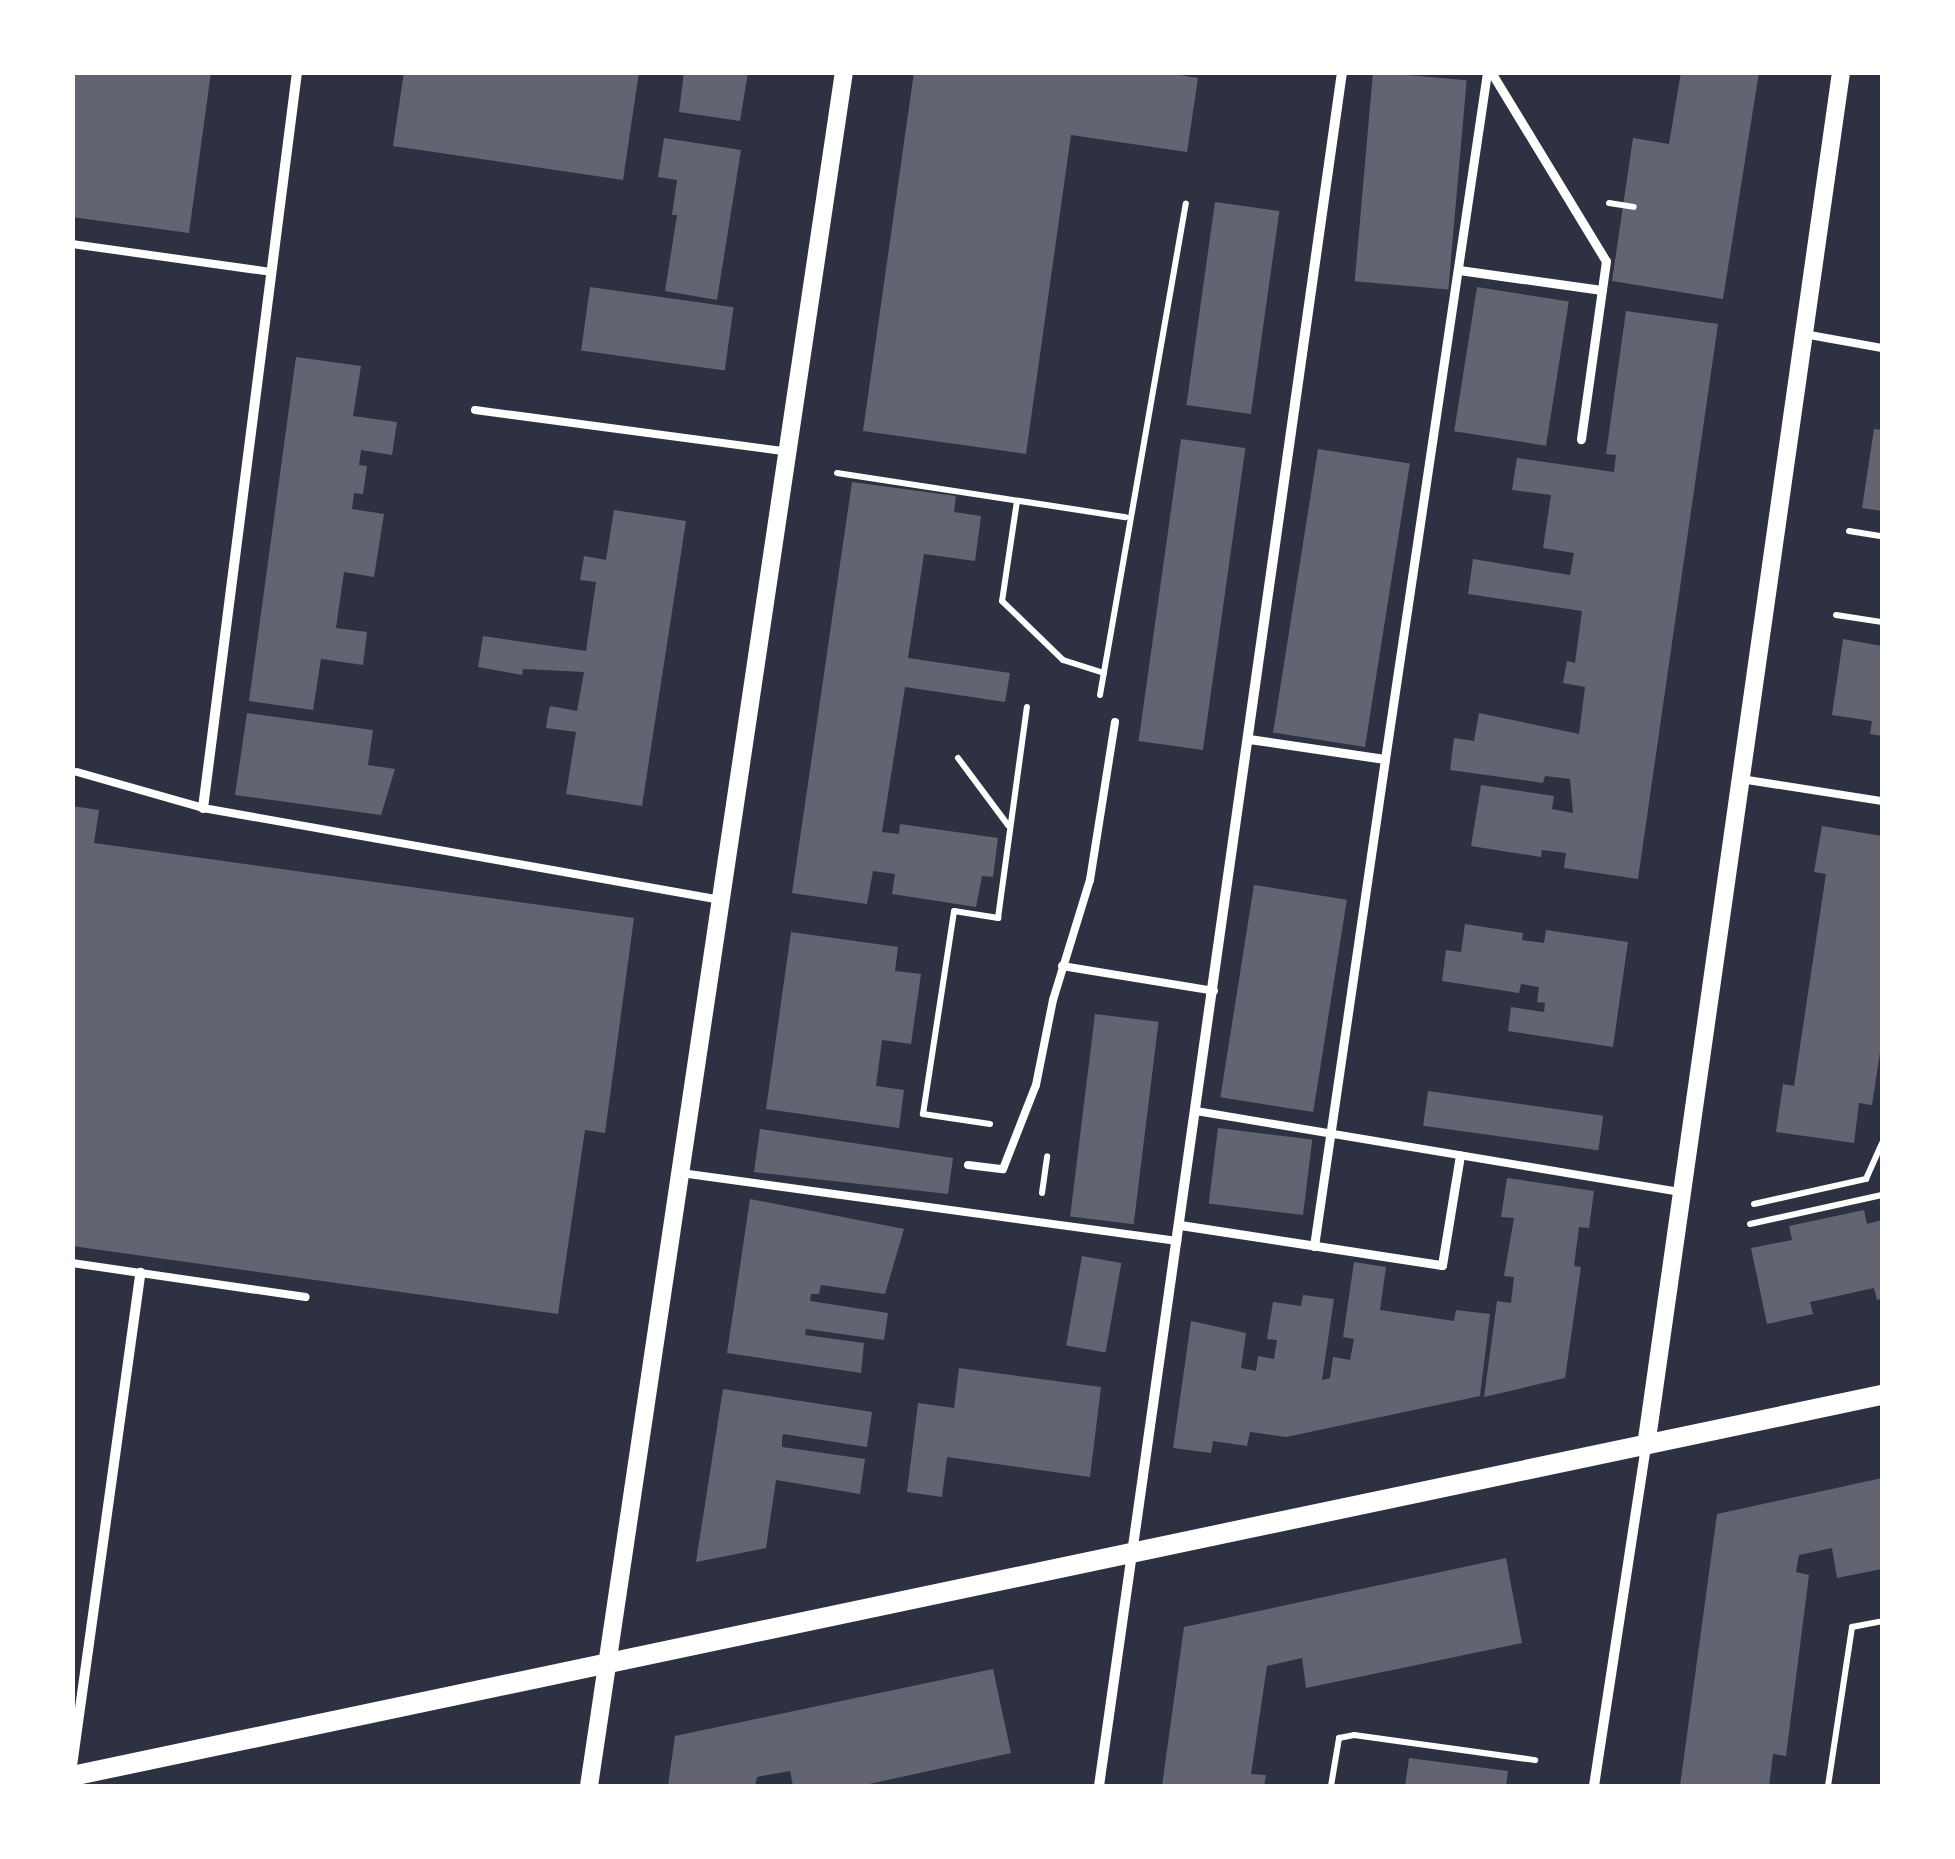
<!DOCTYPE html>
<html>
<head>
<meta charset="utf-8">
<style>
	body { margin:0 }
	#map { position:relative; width:1955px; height:1859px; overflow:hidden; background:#2d3142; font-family:Arial,sans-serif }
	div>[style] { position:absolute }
	.building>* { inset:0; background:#626471; transform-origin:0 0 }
	.path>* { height:6px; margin:-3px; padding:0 3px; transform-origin:3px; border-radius:3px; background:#fff }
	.service>* { height:8px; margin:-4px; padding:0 4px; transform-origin:4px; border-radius:4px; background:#fff }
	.pedestrian>* { height:9px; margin:-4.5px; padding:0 4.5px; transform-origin:4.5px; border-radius:4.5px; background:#fff }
	.minor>* { height:10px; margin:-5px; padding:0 5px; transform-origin:5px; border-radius:5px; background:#fff }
	.tertiary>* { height:18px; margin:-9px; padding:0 9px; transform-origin:9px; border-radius:9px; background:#fff }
	.secondary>* { height:20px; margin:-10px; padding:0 10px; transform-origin:10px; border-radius:10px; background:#fff }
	span { translate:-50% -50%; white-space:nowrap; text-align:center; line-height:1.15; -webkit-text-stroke:8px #fff; paint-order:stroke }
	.frame { position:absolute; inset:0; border:75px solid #fff; pointer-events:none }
</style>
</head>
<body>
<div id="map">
	<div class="building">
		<div style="clip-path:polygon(72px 72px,211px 72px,189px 233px,72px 217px)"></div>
		<div style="clip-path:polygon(404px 72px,639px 72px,623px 180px,393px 146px)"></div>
		<div style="clip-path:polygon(684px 72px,748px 72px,740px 121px,679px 112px)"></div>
		<div style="clip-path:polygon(914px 72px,1161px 72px,1198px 78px,1187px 152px,1071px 135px,1026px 454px,863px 431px)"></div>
		<div style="left:1373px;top:72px;width:94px;height:210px;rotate:5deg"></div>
		<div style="clip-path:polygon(1681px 72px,1759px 72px,1723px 299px,1612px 281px,1633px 138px,1669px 144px)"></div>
		<div style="clip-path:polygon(664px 138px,741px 150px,717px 300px,665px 291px,677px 215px,672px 215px,677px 180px,658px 177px)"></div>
		<div style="left:1215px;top:202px;width:65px;height:205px;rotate:8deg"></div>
		<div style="left:590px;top:287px;width:145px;height:64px;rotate:8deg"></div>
		<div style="left:1477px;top:287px;width:93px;height:146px;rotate:9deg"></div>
		<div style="clip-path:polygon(1626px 311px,1718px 324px,1638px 879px,1564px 868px,1566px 853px,1542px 850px,1541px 857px,1471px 846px,1481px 785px,1554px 796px,1552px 809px,1573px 813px,1570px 779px,1545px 776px,1543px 783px,1450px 770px,1454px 738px,1474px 741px,1479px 713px,1579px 734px,1585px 687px,1563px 683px,1567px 661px,1575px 663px,1582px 611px,1468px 594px,1473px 559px,1570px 575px,1574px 553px,1543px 548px,1551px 495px,1512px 490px,1517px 458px,1614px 472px,1616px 455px,1606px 454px)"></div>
		<div style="clip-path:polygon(296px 357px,361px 366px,353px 416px,397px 422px,392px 455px,361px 450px,359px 465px,367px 466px,363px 494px,354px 493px,352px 509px,384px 514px,374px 577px,344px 572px,336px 628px,367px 632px,363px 665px,321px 659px,313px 710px,249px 701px)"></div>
		<div style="clip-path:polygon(1874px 429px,1882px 430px,1882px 511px,1862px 508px)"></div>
		<div style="left:1181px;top:439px;width:65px;height:305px;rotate:8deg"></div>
		<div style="left:1318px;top:449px;width:93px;height:287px;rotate:9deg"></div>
		<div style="clip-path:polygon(852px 482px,956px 496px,954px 512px,981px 516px,975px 561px,924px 554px,908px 658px,1010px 673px,1005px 702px,905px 687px,882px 832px,899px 834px,900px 824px,998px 838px,993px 877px,982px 876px,976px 907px,892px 894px,895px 874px,873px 871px,867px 904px,792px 893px)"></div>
		<div style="clip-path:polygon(614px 510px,686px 521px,642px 806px,566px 794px,576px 732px,546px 728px,548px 715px,550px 706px,577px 711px,584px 672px,523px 669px,522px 675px,478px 667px,483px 636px,586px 651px,596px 582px,580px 580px,584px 556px,606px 560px)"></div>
		<div style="clip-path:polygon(1843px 639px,1882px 646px,1882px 736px,1870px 734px,1872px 721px,1832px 715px)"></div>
		<div style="clip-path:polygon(247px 713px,373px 730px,368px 765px,395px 769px,381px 815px,235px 795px)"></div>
		<div style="clip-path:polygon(72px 806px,99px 810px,94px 843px,634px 918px,605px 1133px,585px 1130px,558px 1314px,72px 1246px)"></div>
		<div style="clip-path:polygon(1822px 826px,1882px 836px,1882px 1039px,1872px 1105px,1859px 1103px,1854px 1143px,1776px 1132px,1783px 1084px,1794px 1086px,1826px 874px,1814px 872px)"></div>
		<div style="left:1254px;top:885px;width:94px;height:215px;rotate:9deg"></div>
		<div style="clip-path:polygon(1465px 924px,1523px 933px,1522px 940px,1544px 943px,1546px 930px,1628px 942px,1613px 1047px,1508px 1031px,1511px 1007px,1544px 1012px,1545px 1003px,1537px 1002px,1539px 987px,1521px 984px,1519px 993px,1442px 981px,1446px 950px,1461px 952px)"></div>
		<div style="clip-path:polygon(791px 932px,898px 947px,895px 971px,921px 974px,911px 1044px,882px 1040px,876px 1086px,904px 1090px,899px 1128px,766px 1109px)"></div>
		<div style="left:1095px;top:1014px;width:64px;height:204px;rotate:7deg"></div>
		<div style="left:1428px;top:1091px;width:177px;height:35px;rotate:8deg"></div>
		<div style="left:1218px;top:1128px;width:95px;height:76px;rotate:7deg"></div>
		<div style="clip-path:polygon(760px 1129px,953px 1158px,948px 1194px,754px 1172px)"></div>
		<div style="clip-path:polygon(1507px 1178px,1594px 1191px,1589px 1228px,1579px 1227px,1574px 1266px,1581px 1267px,1565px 1378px,1484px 1397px,1497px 1301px,1511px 1303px,1514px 1277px,1504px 1276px,1514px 1218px,1501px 1217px)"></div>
		<div style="clip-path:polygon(750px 1199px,904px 1229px,885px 1294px,821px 1285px,819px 1294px,811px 1294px,810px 1301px,888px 1313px,884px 1340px,806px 1329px,805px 1335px,864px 1343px,861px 1373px,727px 1353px)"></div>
		<div style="clip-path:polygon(1864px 1210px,1867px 1224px,1882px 1220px,1882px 1299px,1877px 1300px,1874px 1288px,1810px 1302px,1813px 1314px,1767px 1324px,1751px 1248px,1792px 1240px,1789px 1226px)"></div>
		<div style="left:1082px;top:1256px;width:40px;height:91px;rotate:10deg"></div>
		<div style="clip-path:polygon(1354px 1262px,1386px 1267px,1380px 1310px,1454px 1321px,1456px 1310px,1490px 1314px,1480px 1396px,1286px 1437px,1250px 1432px,1247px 1446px,1213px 1441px,1211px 1453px,1173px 1448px,1191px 1321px,1246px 1333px,1241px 1368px,1256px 1371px,1258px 1356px,1274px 1359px,1277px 1340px,1267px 1339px,1273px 1302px,1301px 1306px,1303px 1295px,1334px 1299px,1322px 1380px,1330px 1378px,1333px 1357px,1350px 1360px,1354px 1339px,1343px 1337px)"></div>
		<div style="clip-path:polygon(959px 1368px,1101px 1387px,1090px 1477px,947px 1457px,942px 1497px,907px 1492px,918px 1403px,954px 1408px)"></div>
		<div style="clip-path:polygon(723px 1389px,872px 1412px,867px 1447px,783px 1434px,782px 1439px,782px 1447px,865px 1459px,860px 1494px,776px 1480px,766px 1548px,696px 1562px)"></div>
		<div style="clip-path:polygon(1882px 1478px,1882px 1569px,1837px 1578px,1832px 1548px,1799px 1555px,1796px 1572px,1809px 1575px,1792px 1709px,1786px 1756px,1773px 1754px,1769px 1786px,1680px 1786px,1717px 1514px)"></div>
		<div style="clip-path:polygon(1506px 1558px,1522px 1643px,1306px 1688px,1302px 1658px,1267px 1666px,1251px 1774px,1266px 1775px,1264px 1786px,1162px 1786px,1184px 1627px)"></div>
		<div style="clip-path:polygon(993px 1669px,1011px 1753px,860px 1786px,793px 1786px,790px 1771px,757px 1777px,755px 1786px,668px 1786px,675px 1736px)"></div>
		<div style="clip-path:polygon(1409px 1758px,1508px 1771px,1506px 1786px,1405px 1786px)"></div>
	</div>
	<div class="path">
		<div style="left:1609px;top:203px;width:25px;rotate:9deg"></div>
		<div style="left:837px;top:473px;width:292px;rotate:8.7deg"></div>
		<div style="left:1017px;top:501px;width:101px;rotate:98.5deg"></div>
		<div style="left:1002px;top:601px;width:85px;rotate:44deg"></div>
		<div style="left:1063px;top:660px;width:43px;rotate:17.6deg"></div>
		<div style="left:1849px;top:531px;width:33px;rotate:9deg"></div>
		<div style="left:1836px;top:615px;width:47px;rotate:8.7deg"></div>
		<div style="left:1100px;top:695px;width:499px;rotate:-80.1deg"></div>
		<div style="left:958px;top:758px;width:84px;rotate:53.3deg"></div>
		<div style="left:990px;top:1124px;width:68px;rotate:-171.5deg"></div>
		<div style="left:923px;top:1114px;width:205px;rotate:-81.3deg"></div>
		<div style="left:954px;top:911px;width:45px;rotate:9deg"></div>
		<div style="left:998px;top:918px;width:213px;rotate:-82.2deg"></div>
		<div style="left:1042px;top:1193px;width:37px;rotate:-82deg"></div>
		<div style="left:1754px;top:1204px;width:115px;rotate:-12.6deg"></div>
		<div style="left:1866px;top:1179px;width:39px;rotate:-66deg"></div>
		<div style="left:1750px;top:1224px;width:135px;rotate:-12.4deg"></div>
		<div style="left:1331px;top:1786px;width:49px;rotate:-80.5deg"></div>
		<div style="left:1339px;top:1738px;width:15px;rotate:-11deg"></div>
		<div style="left:1354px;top:1735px;width:183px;rotate:7.9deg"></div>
		<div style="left:1828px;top:1786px;width:161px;rotate:-81.4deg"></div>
		<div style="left:1852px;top:1627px;width:31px;rotate:-11deg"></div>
	</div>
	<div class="service">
		<div style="left:72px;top:244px;width:202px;rotate:8deg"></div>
		<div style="left:1804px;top:334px;width:79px;rotate:10.2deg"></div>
		<div style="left:475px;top:410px;width:316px;rotate:7.6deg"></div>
		<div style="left:77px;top:772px;width:131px;rotate:15.9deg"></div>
		<div style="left:203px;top:808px;width:526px;rotate:10.07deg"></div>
		<div style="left:1741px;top:779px;width:143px;rotate:8.9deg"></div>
		<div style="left:1062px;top:966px;width:154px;rotate:9.3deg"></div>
		<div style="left:1196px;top:1111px;width:493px;rotate:9.5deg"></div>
		<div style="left:968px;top:1165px;width:35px;rotate:7deg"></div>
		<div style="left:1003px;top:1169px;width:90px;rotate:-68.6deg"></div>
		<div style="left:1036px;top:1085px;width:87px;rotate:-78.7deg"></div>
		<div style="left:1053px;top:1000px;width:126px;rotate:-72.9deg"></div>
		<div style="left:1090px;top:880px;width:160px;rotate:-81deg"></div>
		<div style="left:681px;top:1173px;width:501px;rotate:7.81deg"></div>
		<div style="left:72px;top:1263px;width:236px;rotate:8.3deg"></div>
	</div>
	<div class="pedestrian">
		<div style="left:1491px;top:72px;width:221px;rotate:58.7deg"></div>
		<div style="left:1606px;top:261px;width:180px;rotate:98deg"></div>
		<div style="left:1459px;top:270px;width:144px;rotate:8deg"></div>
		<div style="left:1249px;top:739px;width:137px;rotate:8.4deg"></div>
		<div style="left:1385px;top:759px;width:695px;rotate:-81.55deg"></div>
		<div style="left:1180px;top:1225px;width:265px;rotate:8.7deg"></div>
		<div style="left:1442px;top:1265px;width:111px;rotate:-80.7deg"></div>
		<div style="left:1314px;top:1246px;width:492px;rotate:-81.7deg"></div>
	</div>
	<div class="minor">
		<div style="left:203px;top:808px;width:742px;rotate:-82.72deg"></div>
		<div style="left:72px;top:1766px;width:498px;rotate:-82.1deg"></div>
		<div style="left:1099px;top:1786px;width:1731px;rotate:-81.93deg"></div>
		<div style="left:1594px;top:1786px;width:344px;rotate:-81.3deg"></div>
	</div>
	<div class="tertiary">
		<div style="left:1646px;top:1446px;width:1388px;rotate:-81.92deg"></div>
		<div style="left:589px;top:1786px;width:1733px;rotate:-81.54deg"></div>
	</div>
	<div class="secondary">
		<div style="left:72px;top:1776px;width:1850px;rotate:-11.89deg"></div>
	</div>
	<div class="frame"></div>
</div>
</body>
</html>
